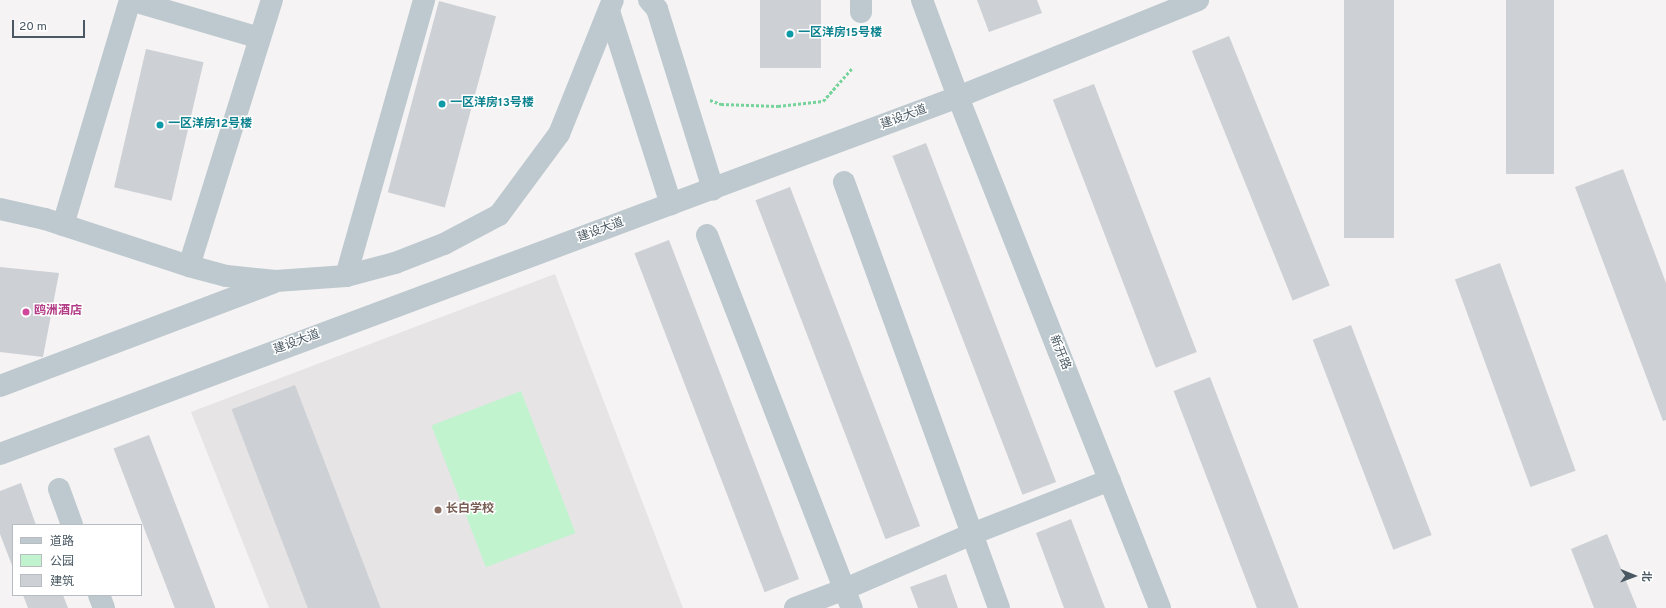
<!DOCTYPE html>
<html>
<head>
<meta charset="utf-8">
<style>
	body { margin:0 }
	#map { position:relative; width:1666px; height:608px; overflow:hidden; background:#f5f3f3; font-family:Overpass,"Noto Sans SC",sans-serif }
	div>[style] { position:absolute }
	.education>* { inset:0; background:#e6e4e5 }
	.green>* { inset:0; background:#c1f3cf; transform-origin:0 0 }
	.building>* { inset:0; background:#cdd0d5; transform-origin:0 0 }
	.path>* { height:2.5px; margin-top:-1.25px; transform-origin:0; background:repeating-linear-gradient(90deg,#77d39c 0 3px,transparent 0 5px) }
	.minor>* { height:22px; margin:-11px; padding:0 11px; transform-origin:11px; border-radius:11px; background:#bdc9cf }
	.dots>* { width:11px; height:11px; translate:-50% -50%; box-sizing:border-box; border:2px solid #fff; border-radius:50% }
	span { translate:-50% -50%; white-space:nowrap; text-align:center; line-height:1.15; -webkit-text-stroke:3px #fff; paint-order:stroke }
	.culture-label { font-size:12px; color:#0d838f; font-weight:700 }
	.left { translate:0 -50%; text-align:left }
	.street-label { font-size:12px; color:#495862 }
	.hotel-label { font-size:12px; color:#b23c85; font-weight:700 }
	.education-label { font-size:12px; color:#785e54; font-weight:700 }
	.legend { position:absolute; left:12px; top:524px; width:130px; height:72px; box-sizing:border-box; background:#fff; border:1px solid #b6bcc0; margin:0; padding:5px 7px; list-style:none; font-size:12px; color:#495862 }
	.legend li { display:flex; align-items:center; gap:8px; height:20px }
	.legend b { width:20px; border:1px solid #b6bcc0 }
	.north { position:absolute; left:1614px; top:556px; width:40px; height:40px; -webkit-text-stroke:3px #fff; paint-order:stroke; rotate:91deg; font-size:11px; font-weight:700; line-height:16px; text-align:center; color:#495862 }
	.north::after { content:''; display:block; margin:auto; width:14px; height:18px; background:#495862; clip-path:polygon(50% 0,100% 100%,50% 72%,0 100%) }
	.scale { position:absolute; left:12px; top:20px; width:73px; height:18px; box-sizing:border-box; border:2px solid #495862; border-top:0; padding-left:5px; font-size:12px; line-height:14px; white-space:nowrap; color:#495862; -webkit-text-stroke:3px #fff; paint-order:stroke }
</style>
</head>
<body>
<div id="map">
	<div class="education">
		<div style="clip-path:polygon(555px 274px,683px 608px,269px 608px,191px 412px)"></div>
	</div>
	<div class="green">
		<div style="left:521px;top:391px;width:152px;height:96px;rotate:69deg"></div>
	</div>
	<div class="building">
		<div style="left:760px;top:0;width:61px;height:68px"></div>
		<div style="clip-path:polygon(977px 0,1037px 0,1042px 13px,989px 32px)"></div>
		<div style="left:1344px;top:0;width:50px;height:238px"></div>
		<div style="left:1506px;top:0;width:48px;height:174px"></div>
		<div style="left:439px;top:1px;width:59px;height:198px;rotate:15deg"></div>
		<div style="left:1229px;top:36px;width:269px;height:40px;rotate:68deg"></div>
		<div style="left:146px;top:49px;width:59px;height:142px;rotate:13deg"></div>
		<div style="left:1094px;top:84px;width:287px;height:44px;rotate:69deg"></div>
		<div style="left:926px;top:143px;width:363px;height:36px;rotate:69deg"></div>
		<div style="clip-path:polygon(1623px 169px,1666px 283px,1666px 420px,1663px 421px,1575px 187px)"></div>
		<div style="left:790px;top:187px;width:363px;height:37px;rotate:69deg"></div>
		<div style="left:669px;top:240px;width:363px;height:37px;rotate:69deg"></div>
		<div style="left:1500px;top:263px;width:221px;height:48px;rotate:70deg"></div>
		<div style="clip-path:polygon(0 267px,59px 273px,43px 357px,0 352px)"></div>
		<div style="left:1351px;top:325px;width:225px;height:41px;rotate:69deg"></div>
		<div style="left:1210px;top:377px;width:247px;height:39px;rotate:69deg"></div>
		<div style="left:295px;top:385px;width:239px;height:68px;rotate:69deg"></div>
		<div style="left:149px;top:435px;width:185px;height:38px;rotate:69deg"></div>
		<div style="clip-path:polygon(21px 483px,36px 525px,13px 525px,13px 568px,0 534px,0 491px)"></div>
		<div style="clip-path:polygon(1071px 519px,1105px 608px,1064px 608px,1036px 533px)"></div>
		<div style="clip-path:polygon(1607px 534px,1637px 608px,1594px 608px,1571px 549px)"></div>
		<div style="clip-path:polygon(946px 574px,958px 608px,918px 608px,910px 587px)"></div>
		<div style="clip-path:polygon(23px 595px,63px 595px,68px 608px,28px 608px)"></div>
	</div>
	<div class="path">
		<div style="left:710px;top:100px;width:12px;rotate:20deg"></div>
		<div style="left:721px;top:104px;width:57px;rotate:2deg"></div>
		<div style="left:778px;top:106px;width:45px;rotate:-6.3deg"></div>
		<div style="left:823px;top:101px;width:45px;rotate:-48.6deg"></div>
	</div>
	<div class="minor">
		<div style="left:130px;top:0;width:135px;rotate:16.3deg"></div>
		<div style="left:649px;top:0;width:12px;rotate:48deg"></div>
		<div style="left:657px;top:9px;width:189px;rotate:72.7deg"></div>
		<div style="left:861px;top:0;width:12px;rotate:90deg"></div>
		<div style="left:922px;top:0;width:103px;rotate:69.6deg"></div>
		<div style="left:958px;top:97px;width:549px;rotate:68.43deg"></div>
		<div style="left:609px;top:11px;width:203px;rotate:72.2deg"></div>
		<div style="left:844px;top:182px;width:453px;rotate:70deg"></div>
		<div style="left:0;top:209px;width:46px;rotate:12.5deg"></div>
		<div style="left:45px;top:219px;width:151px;rotate:18.1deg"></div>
		<div style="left:189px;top:266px;width:39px;rotate:15deg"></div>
		<div style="left:227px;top:276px;width:49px;rotate:5.8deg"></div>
		<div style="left:276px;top:281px;width:70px;rotate:-4.1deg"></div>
		<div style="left:346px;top:276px;width:51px;rotate:-14.9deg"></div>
		<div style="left:395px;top:263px;width:53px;rotate:-21.2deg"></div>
		<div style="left:444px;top:244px;width:62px;rotate:-27.8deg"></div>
		<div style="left:499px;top:215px;width:101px;rotate:-53.5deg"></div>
		<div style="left:559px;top:134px;width:144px;rotate:-68.1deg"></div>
		<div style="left:63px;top:225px;width:235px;rotate:-73.4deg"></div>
		<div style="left:707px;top:235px;width:400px;rotate:68.8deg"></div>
		<div style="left:189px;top:266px;width:279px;rotate:-72.7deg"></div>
		<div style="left:346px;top:276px;width:287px;rotate:-74.2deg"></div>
		<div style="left:0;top:386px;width:292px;rotate:-20.7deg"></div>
		<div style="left:0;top:454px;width:1022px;rotate:-20.44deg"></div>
		<div style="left:958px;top:97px;width:259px;rotate:-22deg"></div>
		<div style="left:59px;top:489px;width:38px;rotate:70deg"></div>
		<div style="left:99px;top:595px;width:14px;rotate:69deg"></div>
		<div style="left:795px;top:608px;width:53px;rotate:-20.8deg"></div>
		<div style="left:845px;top:589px;width:138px;rotate:-23.4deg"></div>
		<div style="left:972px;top:534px;width:148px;rotate:-21.4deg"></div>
	</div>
	<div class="dots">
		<div style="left:790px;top:34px;background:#0f9aa8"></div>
		<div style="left:442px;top:104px;background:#0f9aa8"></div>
		<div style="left:160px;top:125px;background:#0f9aa8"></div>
		<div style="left:26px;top:312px;background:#d1479c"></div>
		<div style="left:438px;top:510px;background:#8d6e63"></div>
	</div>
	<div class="culture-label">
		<span class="left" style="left:798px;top:34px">一区洋房15号楼</span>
		<span class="left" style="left:450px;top:104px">一区洋房13号楼</span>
		<span class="left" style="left:168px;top:125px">一区洋房12号楼</span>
	</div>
	<div class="street-label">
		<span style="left:904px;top:118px;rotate:-20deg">建设大道</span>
		<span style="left:601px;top:231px;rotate:-20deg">建设大道</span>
		<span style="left:297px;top:343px;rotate:-20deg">建设大道</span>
		<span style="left:1059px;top:353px;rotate:68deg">新开路</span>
	</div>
	<div class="hotel-label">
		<span class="left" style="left:34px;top:312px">鸥洲酒店</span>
	</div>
	<div class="education-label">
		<span class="left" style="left:446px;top:510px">长白学校</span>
	</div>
	<ul class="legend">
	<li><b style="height:5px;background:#bdc9cf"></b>道路</li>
	<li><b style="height:11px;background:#c1f3cf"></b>公园</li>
	<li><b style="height:11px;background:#cdd0d5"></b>建筑</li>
	</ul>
	<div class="north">北</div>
	<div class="scale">20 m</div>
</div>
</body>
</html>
